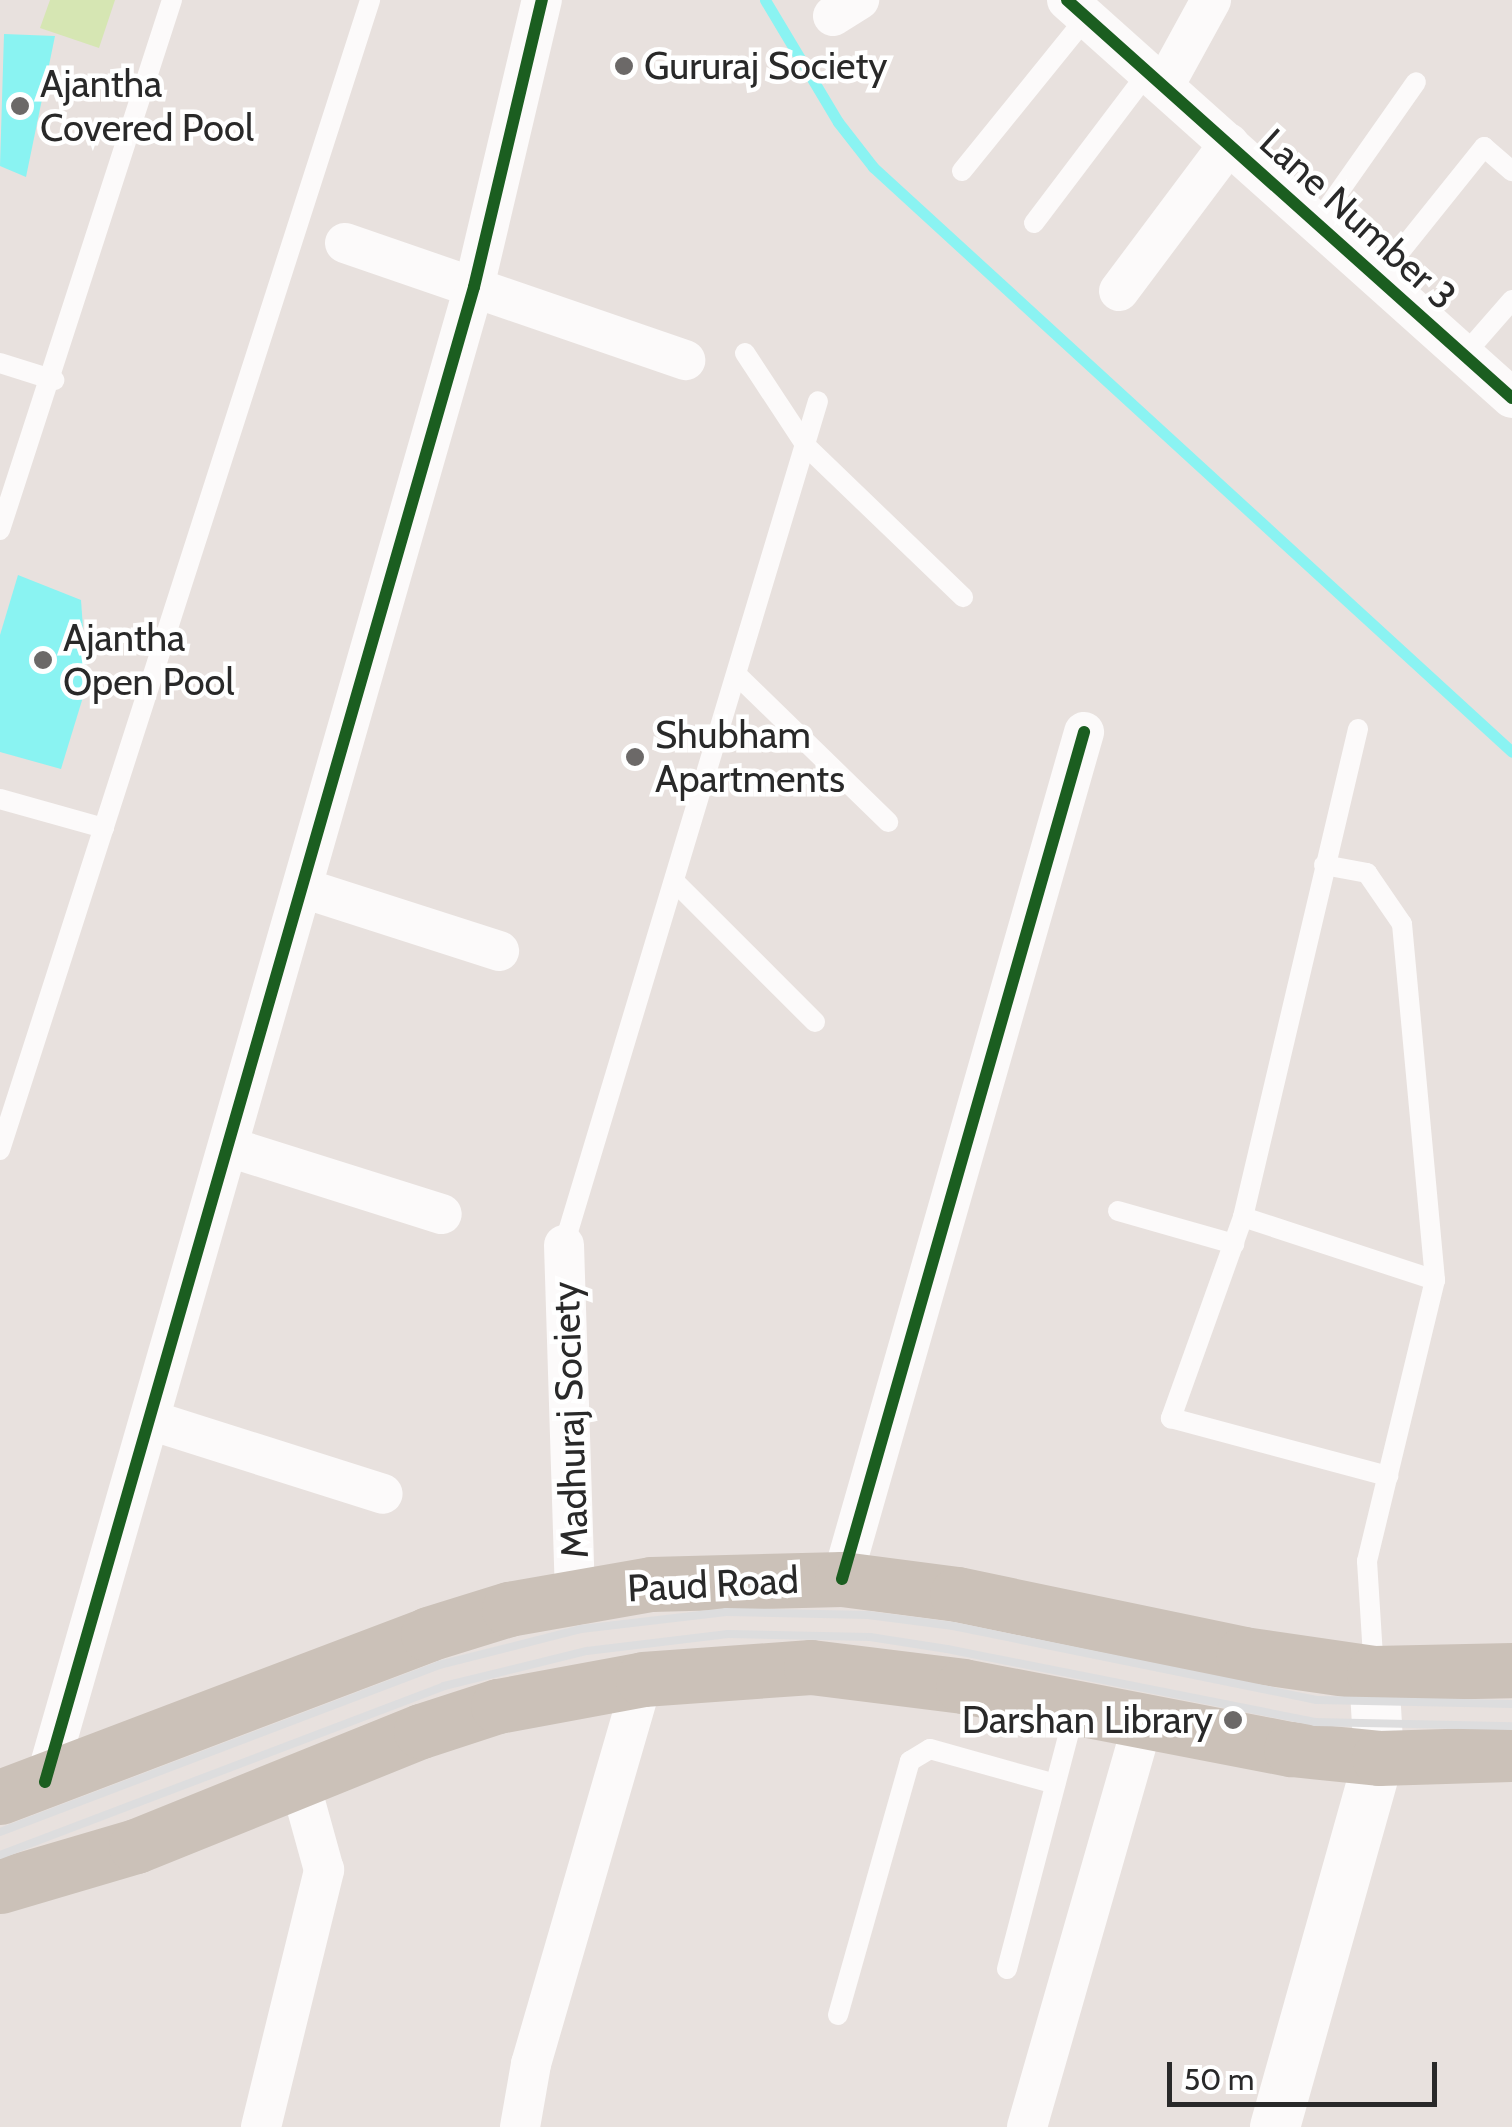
<!DOCTYPE html>
<html>
<head>
<meta charset="utf-8">
<style>
	body { margin:0 }
	#map { position:relative; width:1512px; height:2127px; overflow:hidden; background:#e8e1de; font-family:Cabin,sans-serif }
	div>[style] { position:absolute }
	.green>* { inset:0; background:#d6e6b3 }
	.water>* { inset:0; background:#8af3f2 }
	.stream>* { height:11px; margin:-5.5px; padding:0 5.5px; transform-origin:5.5px; border-radius:5.5px; background:#8af3f2 }
	.service>* { height:20px; margin:-10px; padding:0 10px; transform-origin:10px; border-radius:10px; background:#fcfafa }
	.minor>* { height:40px; margin:-20px; padding:0 20px; transform-origin:20px; border-radius:20px; background:#fcfafa }
	.tertiary>* { height:50px; margin:-25px; padding:0 25px; transform-origin:25px; border-radius:25px; background:#fcfafa }
	.primary>* { height:55px; margin:-27.5px; padding:0 27.5px; transform-origin:27.5px; border-radius:27.5px; background:#cbc1b8 }
	.rail>* { height:8px; margin:-4px; padding:0 4px; transform-origin:4px; border-radius:4px; background:#ddddde }
	.cycleway>* { height:12px; margin:-6px; padding:0 6px; transform-origin:6px; border-radius:6px; background:#1b5e20 }
	.dots>* { width:28px; height:28px; translate:-50% -50%; box-sizing:border-box; border:5px solid #fff; border-radius:50% }
	span { translate:-50% -50%; white-space:nowrap; text-align:center; line-height:1.15; -webkit-text-stroke:9px #fff; paint-order:stroke }
	.poi-label { font-size:38px; color:#292929 }
	.left { translate:0 -50%; text-align:left }
	.right { translate:-100% -50%; text-align:right }
	.street-label { font-size:38px; color:#292929 }
	.scale { position:absolute; left:1167px; top:2062px; width:270px; height:45px; box-sizing:border-box; border:5px solid #292929; border-top:0; padding-left:12px; font-size:30px; line-height:35px; white-space:nowrap; color:#292929; -webkit-text-stroke:8px #fff; paint-order:stroke }
</style>
</head>
<body>
<div id="map">
	<div class="green">
		<div style="clip-path:polygon(50px 0,115px 0,99px 48px,40px 28px)"></div>
	</div>
	<div class="water">
		<div style="clip-path:polygon(4px 34px,55px 36px,26px 177px,0 166px)"></div>
		<div style="clip-path:polygon(18px 575px,81px 600px,87px 684px,61px 769px,0 752px,0 635px)"></div>
	</div>
	<div class="stream">
		<div style="left:765px;top:0;width:142px;rotate:59.1deg"></div>
		<div style="left:838px;top:122px;width:57px;rotate:52.1deg"></div>
		<div style="left:873px;top:167px;width:866px;rotate:42.47deg"></div>
	</div>
	<div class="service">
		<div style="left:962px;top:171px;width:197px;rotate:-51deg"></div>
		<div style="left:1034px;top:223px;width:189px;rotate:-52.9deg"></div>
		<div style="left:1317px;top:223px;width:172px;rotate:-54.9deg"></div>
		<div style="left:1379px;top:278px;width:168px;rotate:-51.3deg"></div>
		<div style="left:1484px;top:147px;width:37px;rotate:41deg"></div>
		<div style="left:745px;top:353px;width:111px;rotate:56.7deg"></div>
		<div style="left:806px;top:446px;width:218px;rotate:43.9deg"></div>
		<div style="left:1464px;top:355px;width:73px;rotate:-48.9deg"></div>
		<div style="left:0;top:363px;width:57px;rotate:17.5deg"></div>
		<div style="left:0;top:530px;width:557px;rotate:-72.02deg"></div>
		<div style="left:737px;top:675px;width:211px;rotate:44.2deg"></div>
		<div style="left:1358px;top:729px;width:501px;rotate:103.26deg"></div>
		<div style="left:1243px;top:1217px;width:214px;rotate:109.7deg"></div>
		<div style="left:1171px;top:1418px;width:225px;rotate:15deg"></div>
		<div style="left:0;top:799px;width:108px;rotate:15.6deg"></div>
		<div style="left:1324px;top:865px;width:44px;rotate:10.5deg"></div>
		<div style="left:1367px;top:873px;width:62px;rotate:55.5deg"></div>
		<div style="left:1402px;top:924px;width:358px;rotate:84.7deg"></div>
		<div style="left:1435px;top:1280px;width:289px;rotate:103.6deg"></div>
		<div style="left:1367px;top:1561px;width:110px;rotate:86.4deg"></div>
		<div style="left:675px;top:882px;width:198px;rotate:45deg"></div>
		<div style="left:0;top:1150px;width:1208px;rotate:-72.16deg"></div>
		<div style="left:1118px;top:1211px;width:121px;rotate:15.9deg"></div>
		<div style="left:1243px;top:1217px;width:202px;rotate:18.2deg"></div>
		<div style="left:564px;top:1245px;width:881px;rotate:-73.25deg"></div>
		<div style="left:1007px;top:1969px;width:268px;rotate:-75.3deg"></div>
		<div style="left:838px;top:2015px;width:264px;rotate:-74.2deg"></div>
		<div style="left:910px;top:1761px;width:23px;rotate:-31deg"></div>
		<div style="left:930px;top:1749px;width:130px;rotate:15.6deg"></div>
	</div>
	<div class="minor">
		<div style="left:1067px;top:0;width:597px;rotate:41.81deg"></div>
		<div style="left:833px;top:16px;width:31px;rotate:-32deg"></div>
		<div style="left:1164px;top:86px;width:98px;rotate:-61.3deg"></div>
		<div style="left:345px;top:243px;width:360px;rotate:19deg"></div>
		<div style="left:1119px;top:291px;width:184px;rotate:-53.2deg"></div>
		<div style="left:303px;top:888px;width:206px;rotate:17.8deg"></div>
		<div style="left:229px;top:1147px;width:223px;rotate:17.5deg"></div>
		<div style="left:564px;top:1245px;width:351px;rotate:88.2deg"></div>
		<div style="left:150px;top:1420px;width:244px;rotate:17.6deg"></div>
		<div style="left:842px;top:1579px;width:881px;rotate:-74.05deg"></div>
		<div style="left:45px;top:1782px;width:1555px;rotate:-73.99deg"></div>
		<div style="left:474px;top:287px;width:295px;rotate:-76.7deg"></div>
		<div style="left:261px;top:2127px;width:265px;rotate:-76.2deg"></div>
		<div style="left:324px;top:1870px;width:93px;rotate:-105.5deg"></div>
		<div style="left:520px;top:2127px;width:64px;rotate:-80.1deg"></div>
		<div style="left:531px;top:2064px;width:401px;rotate:-73.8deg"></div>
		<div style="left:1027px;top:2127px;width:420px;rotate:-74deg"></div>
	</div>
	<div class="tertiary">
		<div style="left:1275px;top:2127px;width:383px;rotate:-74.3deg"></div>
		<div style="left:1379px;top:1758px;width:85px;rotate:-93.4deg"></div>
	</div>
	<div class="primary">
		<div style="left:0;top:1797px;width:458px;rotate:-20.8deg"></div>
		<div style="left:428px;top:1634px;width:85px;rotate:-17.2deg"></div>
		<div style="left:509px;top:1609px;width:144px;rotate:-10deg"></div>
		<div style="left:651px;top:1584px;width:191px;rotate:-1.5deg"></div>
		<div style="left:842px;top:1579px;width:116px;rotate:7.4deg"></div>
		<div style="left:957px;top:1594px;width:292px;rotate:11.8deg"></div>
		<div style="left:1243px;top:1654px;width:132px;rotate:8.3deg"></div>
		<div style="left:1374px;top:1673px;width:138px;rotate:-1.2deg"></div>
		<div style="left:0;top:1886px;width:142px;rotate:-16.4deg"></div>
		<div style="left:136px;top:1846px;width:307px;rotate:-22deg"></div>
		<div style="left:421px;top:1731px;width:81px;rotate:-18deg"></div>
		<div style="left:498px;top:1706px;width:147px;rotate:-10.5deg"></div>
		<div style="left:643px;top:1679px;width:168px;rotate:-4.1deg"></div>
		<div style="left:811px;top:1667px;width:153px;rotate:7.1deg"></div>
		<div style="left:963px;top:1686px;width:334px;rotate:10.9deg"></div>
		<div style="left:1291px;top:1749px;width:88px;rotate:5.8deg"></div>
		<div style="left:1379px;top:1758px;width:133px;rotate:-1.7deg"></div>
	</div>
	<div class="rail">
		<div style="left:0;top:1832px;width:470px;rotate:-20.8deg"></div>
		<div style="left:439px;top:1665px;width:146px;rotate:-14.2deg"></div>
		<div style="left:581px;top:1629px;width:146px;rotate:-6.7deg"></div>
		<div style="left:726px;top:1612px;width:142px;rotate:1.2deg"></div>
		<div style="left:868px;top:1615px;width:86px;rotate:7.4deg"></div>
		<div style="left:953px;top:1626px;width:371px;rotate:11.5deg"></div>
		<div style="left:1317px;top:1700px;width:195px;rotate:1.2deg"></div>
		<div style="left:0;top:1855px;width:475px;rotate:-20.8deg"></div>
		<div style="left:444px;top:1686px;width:147px;rotate:-13.8deg"></div>
		<div style="left:587px;top:1651px;width:142px;rotate:-6.9deg"></div>
		<div style="left:728px;top:1634px;width:142px;rotate:1.2deg"></div>
		<div style="left:870px;top:1637px;width:78px;rotate:8.9deg"></div>
		<div style="left:947px;top:1649px;width:375px;rotate:11.2deg"></div>
		<div style="left:1315px;top:1722px;width:197px;rotate:1.2deg"></div>
	</div>
	<div class="cycleway">
		<div style="left:1067px;top:0;width:597px;rotate:41.81deg"></div>
		<div style="left:842px;top:1579px;width:881px;rotate:-74.05deg"></div>
		<div style="left:45px;top:1782px;width:1555px;rotate:-73.99deg"></div>
		<div style="left:474px;top:287px;width:295px;rotate:-76.7deg"></div>
	</div>
	<div class="dots">
		<div style="left:624px;top:66px;background:#6c6968"></div>
		<div style="left:20px;top:106px;background:#6c6968"></div>
		<div style="left:43px;top:660px;background:#6c6968"></div>
		<div style="left:635px;top:757px;background:#6c6968"></div>
		<div style="left:1233px;top:1720px;background:#6c6968"></div>
	</div>
	<div class="poi-label">
		<span class="left" style="left:644px;top:66px">Gururaj Society</span>
		<span class="left" style="left:40px;top:106px">Ajantha<br>Covered Pool</span>
		<span class="left" style="left:63px;top:660px">Ajantha<br>Open Pool</span>
		<span class="left" style="left:655px;top:757px">Shubham<br>Apartments</span>
		<span class="right" style="left:1213px;top:1720px">Darshan Library</span>
	</div>
	<div class="street-label">
		<span style="left:1358px;top:219px;rotate:42deg">Lane Number 3</span>
		<span style="left:570px;top:1420px;rotate:-92deg">Madhuraj Society</span>
		<span style="left:713px;top:1584px;rotate:-3deg">Paud Road</span>
	</div>
	<div class="scale">50 m</div>
</div>
</body>
</html>
